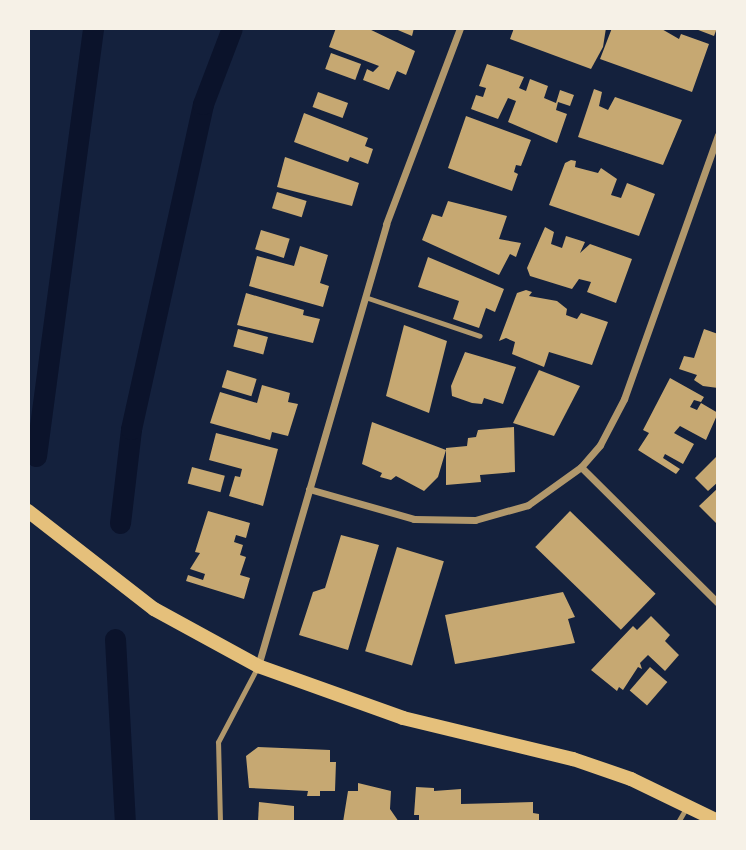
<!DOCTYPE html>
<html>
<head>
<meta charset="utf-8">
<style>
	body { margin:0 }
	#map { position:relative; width:746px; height:850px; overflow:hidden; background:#14213d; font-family:Jost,sans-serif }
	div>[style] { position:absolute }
	.canal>* { height:21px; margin:-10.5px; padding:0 10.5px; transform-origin:10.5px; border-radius:10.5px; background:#0b132b }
	.building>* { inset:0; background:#c6a872; transform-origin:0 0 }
	.service>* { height:5px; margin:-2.5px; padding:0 2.5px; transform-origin:2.5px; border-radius:2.5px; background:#b1986c }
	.minor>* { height:7px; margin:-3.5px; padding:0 3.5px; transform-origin:3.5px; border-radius:3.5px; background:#b1986c }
	.secondary>* { height:14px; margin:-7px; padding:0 7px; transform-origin:7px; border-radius:7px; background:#e5c07b }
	span { translate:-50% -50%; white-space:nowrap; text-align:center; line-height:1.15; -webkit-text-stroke:7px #f6f1e7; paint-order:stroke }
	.frame { position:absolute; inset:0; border:30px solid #f6f1e7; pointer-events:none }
</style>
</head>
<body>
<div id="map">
	<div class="canal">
		<div style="left:36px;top:456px;width:432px;rotate:-82.4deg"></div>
		<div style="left:120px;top:523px;width:95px;rotate:-83.3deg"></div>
		<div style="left:131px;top:429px;width:333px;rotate:-77.5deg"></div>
		<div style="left:203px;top:104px;width:81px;rotate:-69.1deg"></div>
		<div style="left:115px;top:639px;width:183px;rotate:86.9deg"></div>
	</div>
	<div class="building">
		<div style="clip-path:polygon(336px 28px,367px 28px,415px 51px,406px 75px,397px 71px,389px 90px,363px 80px,367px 69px,373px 72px,379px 66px,329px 47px)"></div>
		<div style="clip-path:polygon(393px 28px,414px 28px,412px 36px)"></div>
		<div style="clip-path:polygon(514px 28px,606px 28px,603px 47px,591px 69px,510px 39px)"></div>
		<div style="clip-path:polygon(612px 28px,660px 28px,679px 39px,681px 34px,709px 44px,692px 92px,600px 59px)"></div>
		<div style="clip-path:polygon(693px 28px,717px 28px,714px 36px)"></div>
		<div style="left:331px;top:53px;width:32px;height:17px;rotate:20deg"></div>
		<div style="clip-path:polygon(487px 64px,524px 77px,519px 88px,526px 91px,530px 79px,548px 86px,544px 98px,556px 103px,560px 90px,574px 95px,570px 106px,558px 102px,556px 110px,567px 114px,557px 143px,508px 122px,516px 101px,508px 98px,498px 119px,471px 109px,476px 95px,483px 97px,486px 88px,479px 86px)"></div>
		<div style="clip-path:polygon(594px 89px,602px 92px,599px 106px,608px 110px,615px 97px,682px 120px,663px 165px,578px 137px)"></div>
		<div style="left:318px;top:92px;width:32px;height:16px;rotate:20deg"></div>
		<div style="clip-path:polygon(304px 113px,368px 138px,365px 146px,373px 149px,368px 164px,350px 157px,348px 162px,294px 142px)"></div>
		<div style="clip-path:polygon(466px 116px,531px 140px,521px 166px,516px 165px,514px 172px,518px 174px,512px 191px,448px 168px)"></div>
		<div style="clip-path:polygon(285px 157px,359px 183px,352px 206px,277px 187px)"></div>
		<div style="clip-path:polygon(571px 160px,576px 161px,575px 167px,598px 173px,601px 168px,617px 179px,611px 195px,621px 198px,627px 183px,655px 194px,639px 236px,549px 205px,565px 163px)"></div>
		<div style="left:277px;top:192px;width:31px;height:17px;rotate:17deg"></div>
		<div style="clip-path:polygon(448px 201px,507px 216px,499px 239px,521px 243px,516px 257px,510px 254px,499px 275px,422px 240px,432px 214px,442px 217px)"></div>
		<div style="clip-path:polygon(545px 227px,554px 232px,551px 244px,562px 248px,566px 236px,585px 242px,580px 253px,590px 244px,632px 259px,616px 303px,587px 292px,591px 282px,579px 279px,572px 289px,530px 276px,527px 268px)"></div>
		<div style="left:261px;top:230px;width:30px;height:20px;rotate:17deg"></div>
		<div style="clip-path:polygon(300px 246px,328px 255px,320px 283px,329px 286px,323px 307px,249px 286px,257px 256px,294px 266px)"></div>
		<div style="clip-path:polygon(428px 257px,504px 289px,495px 312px,486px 308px,479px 328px,453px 319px,459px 301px,418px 287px)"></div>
		<div style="clip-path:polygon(526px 290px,532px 292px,529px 296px,557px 301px,567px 309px,566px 315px,577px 319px,581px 313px,608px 322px,592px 365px,549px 352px,544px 367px,512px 354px,515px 342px,506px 338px,499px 341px,517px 293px)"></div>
		<div style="clip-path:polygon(246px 293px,304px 310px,303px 315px,320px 319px,313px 343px,237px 325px)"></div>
		<div style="clip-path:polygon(404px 325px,447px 341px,429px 413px,386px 396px)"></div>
		<div style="left:238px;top:329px;width:31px;height:18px;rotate:15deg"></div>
		<div style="clip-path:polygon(704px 329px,718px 334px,718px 388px,703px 386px,694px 380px,697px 375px,679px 369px,684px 356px,694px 358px)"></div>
		<div style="clip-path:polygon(465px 352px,516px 367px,503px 404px,484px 398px,482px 404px,472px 403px,452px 396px,451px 386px)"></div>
		<div style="left:227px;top:370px;width:31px;height:18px;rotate:17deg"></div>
		<div style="clip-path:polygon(539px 370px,580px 386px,554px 436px,513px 423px)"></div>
		<div style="clip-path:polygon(670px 378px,704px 397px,701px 402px,694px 400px,690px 407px,697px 410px,701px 403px,718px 413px,706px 440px,680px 426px,674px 433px,694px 444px,683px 464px,665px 454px,663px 458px,680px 469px,676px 474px,638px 450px,649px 433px,643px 430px)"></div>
		<div style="clip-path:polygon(262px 385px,290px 393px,288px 402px,298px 404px,288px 436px,272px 432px,270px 440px,210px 423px,220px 392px,257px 403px)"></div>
		<div style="clip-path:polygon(372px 422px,446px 450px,438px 477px,424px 491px,396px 476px,391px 480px,380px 477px,382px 473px,362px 464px)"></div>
		<div style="clip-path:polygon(514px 427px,515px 472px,480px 475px,481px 482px,446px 485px,446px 448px,467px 446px,468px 438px,476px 437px,478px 430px)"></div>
		<div style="clip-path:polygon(216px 433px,278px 449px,263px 506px,229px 496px,235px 476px,240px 477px,242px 469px,209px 460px)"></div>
		<div style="clip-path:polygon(718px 455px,718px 482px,708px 491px,695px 478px)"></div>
		<div style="left:192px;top:467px;width:34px;height:17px;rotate:15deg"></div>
		<div style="clip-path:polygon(718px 488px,718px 525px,699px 506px)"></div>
		<div style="clip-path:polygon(208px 511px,250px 523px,246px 538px,236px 535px,234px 542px,243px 545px,240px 555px,246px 557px,240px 575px,250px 578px,244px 599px,186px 581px,188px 575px,203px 580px,205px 574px,190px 569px,200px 553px,195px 552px)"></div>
		<div style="left:570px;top:511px;width:119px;height:50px;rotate:44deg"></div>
		<div style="clip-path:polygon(341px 535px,379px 545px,348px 650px,299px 635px,313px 592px,325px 588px)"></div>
		<div style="left:397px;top:547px;width:49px;height:109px;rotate:17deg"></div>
		<div style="clip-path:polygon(563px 592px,575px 617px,568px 619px,575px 643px,455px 664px,445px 615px)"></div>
		<div style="clip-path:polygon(651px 616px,670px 635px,665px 641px,679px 655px,665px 671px,648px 655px,640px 663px,642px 669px,638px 667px,623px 690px,619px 687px,617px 691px,591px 670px,633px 626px,637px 630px)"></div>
		<div style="left:650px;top:667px;width:23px;height:31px;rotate:41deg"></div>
		<div style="clip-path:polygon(258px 747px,330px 750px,330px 762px,336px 762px,335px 791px,320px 791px,320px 796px,307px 796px,308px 791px,249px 788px,246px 756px)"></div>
		<div style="clip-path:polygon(358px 783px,391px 791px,390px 809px,399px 822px,343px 822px,348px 791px,358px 791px)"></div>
		<div style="clip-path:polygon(416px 787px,434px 788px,434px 791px,461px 789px,461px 804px,533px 802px,533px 813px,539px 814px,539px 822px,419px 822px,419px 815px,414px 815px)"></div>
		<div style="clip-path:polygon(259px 802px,294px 806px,294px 822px,258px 822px)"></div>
	</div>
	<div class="service">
		<div style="left:365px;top:297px;width:121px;rotate:18.7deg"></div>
		<div style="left:220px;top:822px;width:80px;rotate:-91.4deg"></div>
		<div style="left:218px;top:742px;width:84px;rotate:-62.2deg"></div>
		<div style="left:678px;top:822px;width:16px;rotate:-60deg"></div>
	</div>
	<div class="minor">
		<div style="left:581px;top:467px;width:192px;rotate:44.8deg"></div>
		<div style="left:309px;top:489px;width:109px;rotate:15.9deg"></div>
		<div style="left:414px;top:519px;width:61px;rotate:0.9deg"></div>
		<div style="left:475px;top:520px;width:55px;rotate:-15.8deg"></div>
		<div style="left:528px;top:505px;width:65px;rotate:-35.6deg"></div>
		<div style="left:581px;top:467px;width:29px;rotate:-49deg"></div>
		<div style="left:600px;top:445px;width:52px;rotate:-62.4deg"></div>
		<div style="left:624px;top:399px;width:280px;rotate:-70.4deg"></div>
		<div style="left:258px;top:666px;width:460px;rotate:-73.8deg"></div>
		<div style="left:386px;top:224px;width:210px;rotate:-69.3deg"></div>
	</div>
	<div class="secondary">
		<div style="left:28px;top:511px;width:160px;rotate:37.9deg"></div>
		<div style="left:154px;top:609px;width:119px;rotate:28.7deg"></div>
		<div style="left:258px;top:666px;width:154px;rotate:19.7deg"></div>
		<div style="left:403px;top:718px;width:175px;rotate:13.6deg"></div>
		<div style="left:573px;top:759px;width:61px;rotate:19deg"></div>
		<div style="left:631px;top:779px;width:97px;rotate:25.8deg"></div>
	</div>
	<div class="frame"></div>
</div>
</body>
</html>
